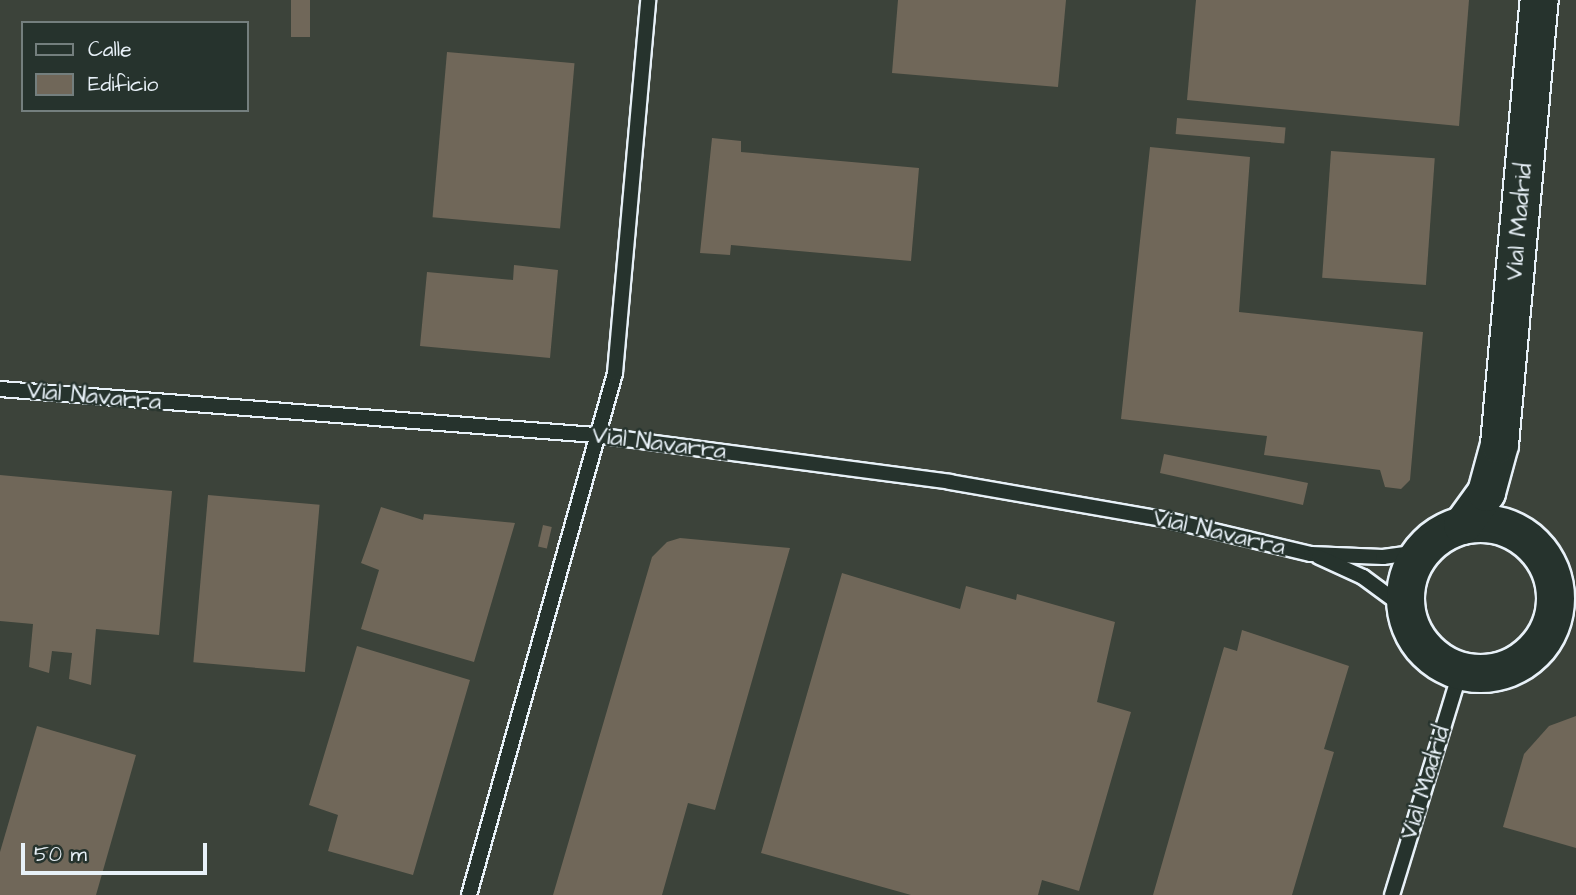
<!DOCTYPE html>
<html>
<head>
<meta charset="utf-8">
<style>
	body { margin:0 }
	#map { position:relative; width:1576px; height:895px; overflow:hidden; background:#26332d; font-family:"Architects Daughter",sans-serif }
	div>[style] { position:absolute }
	.built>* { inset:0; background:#3c433a }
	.building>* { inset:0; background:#706759; transform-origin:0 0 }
	.roads { filter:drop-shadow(2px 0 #e8f1f8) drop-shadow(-2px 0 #e8f1f8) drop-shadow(0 2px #e8f1f8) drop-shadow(0 -2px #e8f1f8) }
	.service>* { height:14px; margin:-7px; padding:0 7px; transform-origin:7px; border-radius:7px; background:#26332d }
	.tertiary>* { height:37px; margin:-18.5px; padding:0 18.5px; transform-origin:18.5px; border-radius:18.5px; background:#26332d }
	.tertiary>.ring { margin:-18.5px; padding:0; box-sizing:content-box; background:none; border:37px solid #26332d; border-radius:50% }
	span { translate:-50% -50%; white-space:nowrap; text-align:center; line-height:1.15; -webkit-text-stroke:5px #26332d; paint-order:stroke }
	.street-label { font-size:24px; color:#e8f1f8 }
	.legend { position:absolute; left:21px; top:21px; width:228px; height:91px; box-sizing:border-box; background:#26332d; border:2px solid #747f7e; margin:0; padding:9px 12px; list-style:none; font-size:21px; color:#e8f1f8 }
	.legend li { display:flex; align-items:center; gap:14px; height:35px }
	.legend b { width:35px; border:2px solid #747f7e }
	.scale { position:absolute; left:21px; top:843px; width:186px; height:32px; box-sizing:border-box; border:4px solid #e8f1f8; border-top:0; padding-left:9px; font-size:21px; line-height:24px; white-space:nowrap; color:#e8f1f8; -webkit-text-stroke:5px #26332d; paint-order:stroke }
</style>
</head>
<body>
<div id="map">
	<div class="built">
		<div style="clip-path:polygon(evenodd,0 0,1576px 0,1576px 895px,0 895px,0 0,23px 23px,247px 23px,247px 110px,23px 110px,23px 23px)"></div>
	</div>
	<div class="building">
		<div style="left:291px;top:0;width:19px;height:37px"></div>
		<div style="clip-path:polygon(898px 0,1066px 0,1058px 87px,892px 73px)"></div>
		<div style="clip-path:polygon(1196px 0,1469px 0,1459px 126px,1187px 100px)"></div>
		<div style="left:447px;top:52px;width:128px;height:166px;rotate:5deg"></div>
		<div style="left:1177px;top:118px;width:109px;height:16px;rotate:5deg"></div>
		<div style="clip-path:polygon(712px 138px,741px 141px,741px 152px,919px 168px,911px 261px,731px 245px,730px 255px,700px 253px)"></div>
		<div style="clip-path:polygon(1150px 147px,1250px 157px,1239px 312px,1423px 332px,1410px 480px,1401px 489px,1385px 487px,1380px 470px,1264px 455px,1267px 436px,1121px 419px)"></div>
		<div style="left:1331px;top:151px;width:104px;height:127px;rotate:4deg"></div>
		<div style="clip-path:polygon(514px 265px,558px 270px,550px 358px,420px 346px,427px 272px,513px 280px)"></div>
		<div style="clip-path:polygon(1164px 454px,1308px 483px,1303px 505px,1160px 473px)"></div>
		<div style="clip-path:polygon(0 475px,172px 491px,159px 635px,96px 629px,91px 685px,69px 679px,72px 653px,52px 651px,49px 673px,29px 667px,33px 624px,0 621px)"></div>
		<div style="left:208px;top:495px;width:112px;height:168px;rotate:5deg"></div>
		<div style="clip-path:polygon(381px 507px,423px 520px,424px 514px,515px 523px,474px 662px,361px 629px,379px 570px,361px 563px)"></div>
		<div style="left:543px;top:525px;width:9px;height:22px;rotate:13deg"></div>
		<div style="clip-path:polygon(680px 538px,790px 548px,715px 810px,688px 803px,662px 895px,553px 895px,652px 557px,667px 542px)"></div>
		<div style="clip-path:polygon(842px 573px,960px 609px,966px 586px,1016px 600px,1017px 594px,1115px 622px,1097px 702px,1131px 712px,1079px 891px,1042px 880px,1038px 895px,911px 895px,761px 853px)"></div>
		<div style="clip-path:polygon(1242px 630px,1349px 666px,1324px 749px,1334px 752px,1292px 895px,1153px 895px,1224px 647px,1237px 651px)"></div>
		<div style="clip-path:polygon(357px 646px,470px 680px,413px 875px,328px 851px,338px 815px,309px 805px)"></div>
		<div style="clip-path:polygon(1576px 716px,1576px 848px,1503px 827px,1524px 754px,1549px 726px)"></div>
		<div style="clip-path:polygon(37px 726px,136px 755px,96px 895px,0 895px,0 852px)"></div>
	</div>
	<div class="roads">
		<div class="service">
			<div style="left:0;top:389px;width:597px;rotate:4.42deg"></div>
			<div style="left:595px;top:435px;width:358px;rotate:7.5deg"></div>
			<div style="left:950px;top:482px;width:221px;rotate:9.9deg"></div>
			<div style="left:1168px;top:520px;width:147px;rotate:13.4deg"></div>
			<div style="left:1311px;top:554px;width:72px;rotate:2.4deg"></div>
			<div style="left:1383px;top:557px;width:35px;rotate:-8deg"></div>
			<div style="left:1319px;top:557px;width:48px;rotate:24.4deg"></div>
			<div style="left:1363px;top:577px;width:52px;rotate:36.4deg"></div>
			<div style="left:469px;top:895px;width:542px;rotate:-74.37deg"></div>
			<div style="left:615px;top:373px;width:374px;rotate:-84.9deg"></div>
			<div style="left:1392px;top:895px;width:233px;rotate:-73deg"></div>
		</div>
		<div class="tertiary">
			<div class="ring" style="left:1405px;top:523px;width:113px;height:113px"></div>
			<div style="left:1462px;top:525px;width:41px;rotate:-54deg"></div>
			<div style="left:1486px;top:492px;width:50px;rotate:-74.8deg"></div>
			<div style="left:1499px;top:444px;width:446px;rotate:-84.9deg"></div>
		</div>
	</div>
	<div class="street-label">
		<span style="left:1520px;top:222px;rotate:-85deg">Vial Madrid</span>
		<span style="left:94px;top:397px;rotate:5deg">Vial Navarra</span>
		<span style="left:659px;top:444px;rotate:7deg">Vial Navarra</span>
		<span style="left:1219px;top:533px;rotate:13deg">Vial Navarra</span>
		<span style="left:1426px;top:783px;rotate:-73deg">Vial Madrid</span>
	</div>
	<ul class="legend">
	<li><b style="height:9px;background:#26332d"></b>Calle</li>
	<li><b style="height:19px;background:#706759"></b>Edificio</li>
	</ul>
	<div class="scale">50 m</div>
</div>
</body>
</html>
